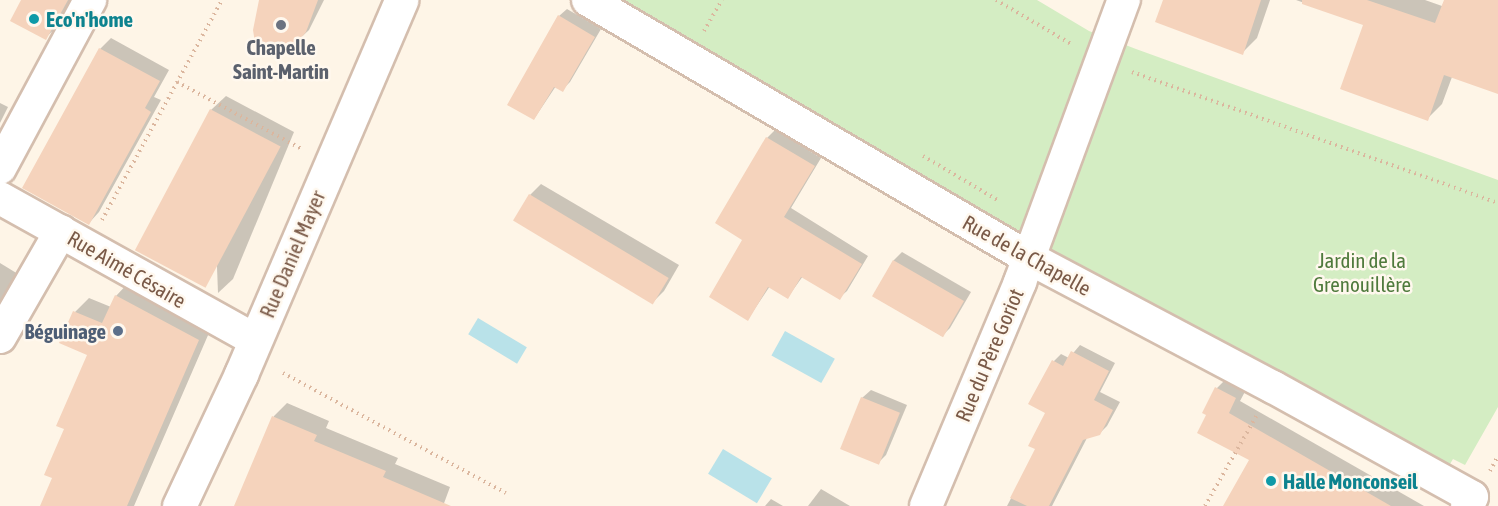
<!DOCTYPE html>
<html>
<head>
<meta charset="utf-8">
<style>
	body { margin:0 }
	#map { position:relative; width:1498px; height:506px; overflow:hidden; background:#fef5e7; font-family:"Asap Condensed",sans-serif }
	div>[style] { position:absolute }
	.green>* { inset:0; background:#d4edc3 }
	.water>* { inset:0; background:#b9e2e9; transform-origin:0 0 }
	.shadow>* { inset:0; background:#0003 }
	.building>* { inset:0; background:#f5d3bc; transform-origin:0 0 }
	.path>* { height:4px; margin-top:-2px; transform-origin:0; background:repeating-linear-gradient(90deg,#dbb69e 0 1.5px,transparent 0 6px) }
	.roads { filter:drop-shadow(2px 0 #d4beae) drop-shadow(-2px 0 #d4beae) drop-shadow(0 2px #d4beae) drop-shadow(0 -2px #d4beae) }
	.minor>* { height:32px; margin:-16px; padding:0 16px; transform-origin:16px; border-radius:16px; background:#fff }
	.secondary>* { height:33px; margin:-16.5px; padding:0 16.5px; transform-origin:16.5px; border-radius:16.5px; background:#fff }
	.dots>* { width:16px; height:16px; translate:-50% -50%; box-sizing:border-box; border:3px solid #fff8ee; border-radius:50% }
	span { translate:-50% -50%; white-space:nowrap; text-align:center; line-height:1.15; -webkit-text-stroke:5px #fff8ee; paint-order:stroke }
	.culture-label { font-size:21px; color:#0d838f; font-weight:700 }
	.left { translate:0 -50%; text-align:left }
	.worship-label { font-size:21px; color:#5b616d; font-weight:700 }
	.street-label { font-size:21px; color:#7a5a48 }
	.park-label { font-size:21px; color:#4f7a3c }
	.service-label { font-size:21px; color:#4e5e75; font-weight:700 }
	.right { translate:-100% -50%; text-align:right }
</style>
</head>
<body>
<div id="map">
	<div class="green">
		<div style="clip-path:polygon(611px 0,1037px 0,1089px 31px,1136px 49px,1498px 180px,1498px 407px,1465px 465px,1453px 459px,1447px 469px,1059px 258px)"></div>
	</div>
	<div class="water">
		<div style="left:478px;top:318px;width:57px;height:19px;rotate:31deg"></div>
		<div style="left:785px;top:331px;width:57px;height:28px;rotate:29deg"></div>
		<div style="left:723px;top:449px;width:57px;height:29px;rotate:31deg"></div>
	</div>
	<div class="shadow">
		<div style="clip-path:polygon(23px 0,71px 0,57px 27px,45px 38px)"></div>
		<div style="clip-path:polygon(262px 0,324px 0,309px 30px,297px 41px)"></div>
		<div style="clip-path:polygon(1165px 0,1270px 0,1257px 38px,1242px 53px)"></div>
		<div style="clip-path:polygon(1296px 0,1425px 0,1442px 6px,1445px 0,1498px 0,1498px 92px,1452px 77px,1442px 104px,1427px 119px,1364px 24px)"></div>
		<div style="clip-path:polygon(567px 9px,601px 29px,570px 82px,562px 90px,556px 86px,534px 119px,559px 16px)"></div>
		<div style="clip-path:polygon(111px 38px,169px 70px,154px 97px,161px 100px,99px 212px,89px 223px,100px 49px)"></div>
		<div style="clip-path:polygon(226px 96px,294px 132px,233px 279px,218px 293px,211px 110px)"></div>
		<div style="clip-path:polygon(0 103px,8px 107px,0 123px)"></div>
		<div style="clip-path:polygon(775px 130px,821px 158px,791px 208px,868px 256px,847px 291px,839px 298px,803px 276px,788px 297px,770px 286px,748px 319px,744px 239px,767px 138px)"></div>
		<div style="clip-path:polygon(541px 184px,679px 265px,664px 291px,653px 302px,530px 195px)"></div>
		<div style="clip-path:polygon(902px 252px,971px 292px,950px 328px,942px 336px,873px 296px,894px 260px)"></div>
		<div style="clip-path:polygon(0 263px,18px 274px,0 305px)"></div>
		<div style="clip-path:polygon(130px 281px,212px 326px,134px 506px,41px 506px,54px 477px,89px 355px,75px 312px,89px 298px,111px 307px,116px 296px)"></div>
		<div style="clip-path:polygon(1080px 345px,1115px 363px,1100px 392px,1120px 402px,1107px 426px,1099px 434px,1087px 438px,1052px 506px,1007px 506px,1037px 449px,1047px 412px,1054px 361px,1061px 354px,1069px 358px)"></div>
		<div style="clip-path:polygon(1229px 376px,1248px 386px,1240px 401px,1424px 506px,1224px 506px,1252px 459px,1208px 414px,1217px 388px)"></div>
		<div style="clip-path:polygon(871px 390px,907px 405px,886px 455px,878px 463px,862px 398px)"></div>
		<div style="clip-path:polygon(287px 403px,329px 421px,326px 428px,398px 458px,395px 464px,450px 487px,443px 506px,236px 506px,274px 416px)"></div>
		<div style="clip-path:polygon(821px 489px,850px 506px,808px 506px)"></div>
		<div style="clip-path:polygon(771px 499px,783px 506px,765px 506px)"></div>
	</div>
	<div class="building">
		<div style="clip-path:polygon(21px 0,68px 0,46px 40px,10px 21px)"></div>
		<div style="clip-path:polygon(259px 0,318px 0,306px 32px,291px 50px,279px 58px,271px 45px,256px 49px,253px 30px)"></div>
		<div style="clip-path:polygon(1163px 0,1261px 0,1243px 55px,1155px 22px)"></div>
		<div style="clip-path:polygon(1302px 0,1367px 0,1435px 23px,1444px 0,1498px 0,1498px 94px,1444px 75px,1428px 121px,1340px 89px,1363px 25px,1302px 4px)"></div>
		<div style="clip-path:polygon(558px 15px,595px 37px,563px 92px,554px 87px,534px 120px,507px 105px)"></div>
		<div style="clip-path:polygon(99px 48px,160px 81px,145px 108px,151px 112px,89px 225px,22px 188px)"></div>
		<div style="left:210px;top:109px;width:80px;height:160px;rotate:28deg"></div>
		<div style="clip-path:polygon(766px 137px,815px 166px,784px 217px,862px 264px,840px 300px,801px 277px,788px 299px,768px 287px,748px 321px,709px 297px,742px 240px,715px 223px)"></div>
		<div style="left:529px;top:194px;width:163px;height:31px;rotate:31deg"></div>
		<div style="left:893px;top:260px;width:82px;height:42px;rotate:30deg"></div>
		<div style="clip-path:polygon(115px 295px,199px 340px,127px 506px,40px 506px,52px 478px,44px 475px,64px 429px,56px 426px,87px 355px,59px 343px,73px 311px,102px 323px)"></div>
		<div style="clip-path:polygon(1071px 351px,1109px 371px,1094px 400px,1113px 410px,1100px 435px,1083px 440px,1049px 506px,1027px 506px,1010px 498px,1035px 449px,1028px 446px,1045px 413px,1028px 404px,1052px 360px,1063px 366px)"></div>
		<div style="clip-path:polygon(1215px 387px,1236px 398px,1229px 413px,1391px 506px,1223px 506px,1249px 460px,1197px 433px,1206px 415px,1202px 413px)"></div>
		<div style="left:861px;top:397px;width:42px;height:56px;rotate:22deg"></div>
		<div style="clip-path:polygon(272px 416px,317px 435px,314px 441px,386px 471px,383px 477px,451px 506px,234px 506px)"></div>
	</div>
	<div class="path">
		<div style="left:996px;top:0;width:89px;rotate:30.3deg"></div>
		<div style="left:704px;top:31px;width:36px;rotate:-60deg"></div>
		<div style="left:1132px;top:72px;width:389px;rotate:19.7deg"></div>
		<div style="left:177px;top:82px;width:140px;rotate:28.2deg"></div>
		<div style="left:923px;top:156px;width:88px;rotate:30.6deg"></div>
		<div style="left:102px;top:220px;width:251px;rotate:-61.4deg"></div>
		<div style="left:283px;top:373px;width:253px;rotate:28.3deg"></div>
		<div style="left:1490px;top:471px;width:17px;rotate:-62deg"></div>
		<div style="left:1205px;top:506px;width:107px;rotate:-60.3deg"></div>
	</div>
	<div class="roads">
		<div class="minor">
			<div style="left:588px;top:0;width:511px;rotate:30.33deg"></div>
			<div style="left:1029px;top:258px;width:276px;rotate:27.9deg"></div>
			<div style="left:1273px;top:387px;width:227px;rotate:28.9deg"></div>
			<div style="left:1472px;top:497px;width:10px;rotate:119deg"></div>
			<div style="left:0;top:168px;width:191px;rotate:-61.8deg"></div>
			<div style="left:0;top:198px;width:292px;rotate:29.1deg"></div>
			<div style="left:0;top:337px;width:122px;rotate:-60.1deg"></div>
			<div style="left:926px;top:506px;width:243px;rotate:-67.2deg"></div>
			<div style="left:1020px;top:282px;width:301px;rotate:-69.8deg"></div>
		</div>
		<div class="secondary">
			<div style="left:179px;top:506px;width:146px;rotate:-64.8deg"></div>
			<div style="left:241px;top:374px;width:407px;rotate:-66.8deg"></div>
		</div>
	</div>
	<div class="dots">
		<div style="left:34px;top:19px;background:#0f9aa8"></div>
		<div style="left:281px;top:25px;background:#6b7280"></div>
		<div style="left:118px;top:331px;background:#5c6f8a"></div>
		<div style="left:1271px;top:481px;background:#0f9aa8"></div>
	</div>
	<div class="culture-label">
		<span class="left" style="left:46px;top:19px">Eco'n'home</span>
		<span class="left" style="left:1283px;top:481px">Halle Monconseil</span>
	</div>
	<div class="worship-label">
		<span style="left:281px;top:59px">Chapelle<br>Saint-Martin</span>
	</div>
	<div class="street-label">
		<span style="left:292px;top:254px;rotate:-67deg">Rue Daniel Mayer</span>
		<span style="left:1027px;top:255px;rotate:29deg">Rue de la Chapelle</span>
		<span style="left:127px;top:269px;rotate:30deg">Rue Aimé Césaire</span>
		<span style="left:989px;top:355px;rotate:-67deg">Rue du Père Goriot</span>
	</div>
	<div class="park-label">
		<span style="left:1362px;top:272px">Jardin de la<br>Grenouillère</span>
	</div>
	<div class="service-label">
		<span class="right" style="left:106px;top:331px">Béguinage</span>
	</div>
</div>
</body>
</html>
